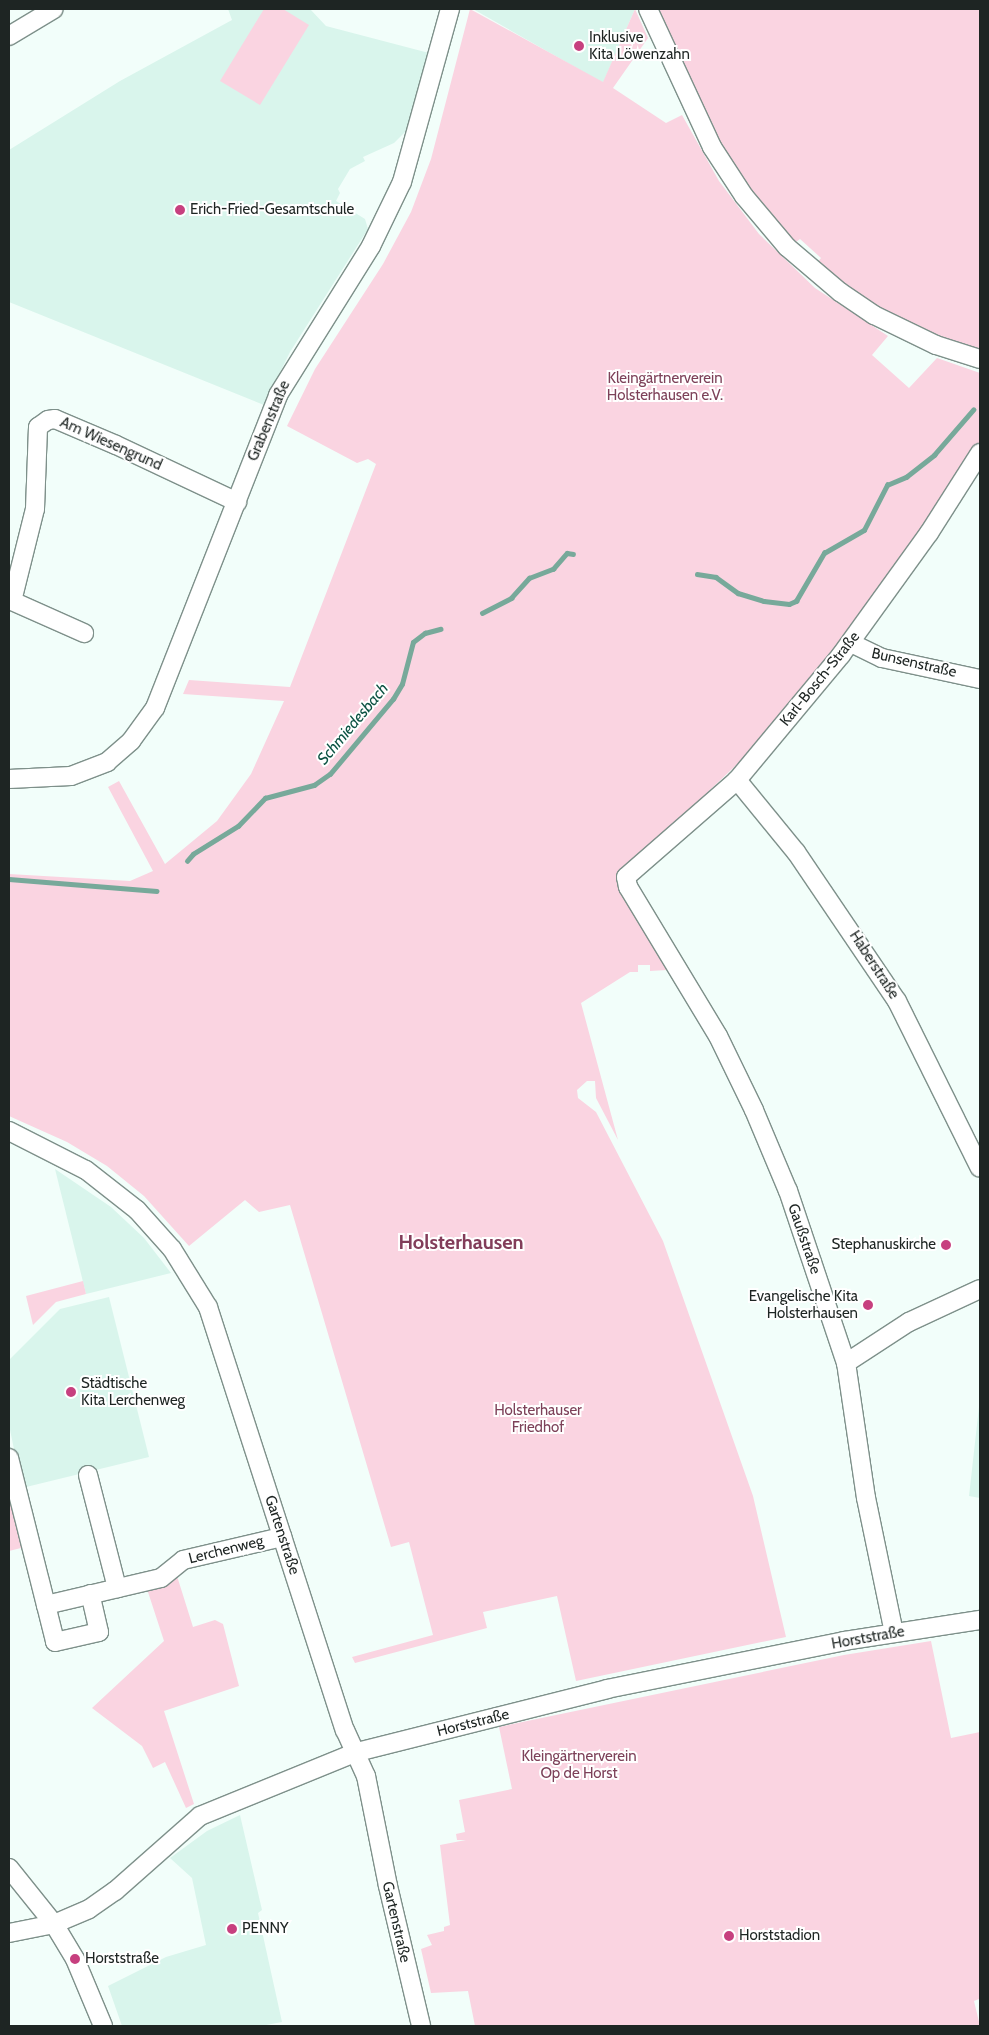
<!DOCTYPE html>
<html>
<head>
<meta charset="utf-8">
<style>
	body { margin:0 }
	#map { position:relative; width:989px; height:2035px; overflow:hidden; background:#f2fefa; font-family:Cabin,sans-serif }
	div>[style] { position:absolute }
	.built>* { inset:0; background:#d9f5ec }
	.green>* { inset:0; background:#fad4e1 }
	.stream>* { height:4.5px; margin:-2.25px; padding:0 2.25px; transform-origin:2.25px; border-radius:2.25px; background:#77a99a }
	.roads { filter:drop-shadow(1px 0 #7e908a) drop-shadow(-1px 0 #7e908a) drop-shadow(0 1px #7e908a) drop-shadow(0 -1px #7e908a) }
	.minor>* { height:18px; margin:-9px; padding:0 9px; transform-origin:9px; border-radius:9px; background:#fff }
	.dots>* { width:14px; height:14px; translate:-50% -50%; box-sizing:border-box; border:2px solid #fff; border-radius:50% }
	span { translate:-50% -50%; white-space:nowrap; text-align:center; line-height:1.15; -webkit-text-stroke:4px #fff; paint-order:stroke }
	.poi-label { font-size:15px; color:#1e2523 }
	.left { translate:0 -50%; text-align:left }
	.right { translate:-100% -50%; text-align:right }
	.park-label { font-size:15px; color:#7d4159 }
	.street-label { font-size:15px; color:#1e2523 }
	.water-label { font-size:16px; color:#0d5344; font-style:italic }
	.district-label { font-size:20px; color:#823d5a; font-weight:700 }
	.frame { position:absolute; inset:0; border:10px solid #1e2523; pointer-events:none }
</style>
</head>
<body>
<div id="map">
	<div class="built">
		<div style="clip-path:polygon(228px 9px,310px 9px,326px 26px,429px 53px,407px 130px,394px 143px,363px 157px,365px 161px,350px 169px,338px 189px,340px 193px,336px 201px,365px 219px,368px 229px,290px 352px,264px 405px,9px 302px,9px 150px,120px 81px,232px 20px)"></div>
		<div style="clip-path:polygon(473px 9px,635px 9px,603px 83px)"></div>
		<div style="clip-path:polygon(55px 1169px,111px 1207px,144px 1238px,171px 1273px,86px 1294px)"></div>
		<div style="clip-path:polygon(109px 1297px,149px 1457px,22px 1488px,9px 1425px,9px 1360px,60px 1309px)"></div>
		<div style="clip-path:polygon(980px 1398px,980px 1498px,969px 1496px)"></div>
		<div style="clip-path:polygon(240px 1815px,262px 1910px,258px 1913px,282px 2022px,261px 2026px,122px 2026px,108px 1986px,166px 1957px,206px 1945px,192px 1878px,170px 1858px,207px 1831px)"></div>
	</div>
	<div class="green">
		<div style="clip-path:polygon(264px 9px,283px 9px,309px 25px,260px 105px,220px 81px)"></div>
		<div style="clip-path:polygon(470px 9px,603px 82px,635px 9px,648px 38px,613px 88px,666px 123px,682px 115px,719px 181px,759px 234px,815px 288px,888px 336px,872px 355px,909px 388px,937px 358px,980px 373px,980px 442px,938px 510px,846px 638px,749px 753px,618px 877px,618px 888px,661px 953px,659px 957px,667px 970px,650px 971px,650px 965px,638px 965px,638px 972px,630px 972px,581px 1003px,618px 1140px,596px 1098px,595px 1081px,587px 1081px,577px 1090px,578px 1098px,596px 1112px,663px 1241px,753px 1496px,786px 1637px,576px 1681px,557px 1596px,483px 1612px,487px 1628px,355px 1663px,352px 1657px,433px 1635px,409px 1542px,391px 1547px,290px 1205px,259px 1212px,245px 1200px,189px 1246px,144px 1196px,107px 1166px,67px 1142px,9px 1116px,9px 874px,130px 881px,153px 871px,108px 787px,119px 781px,165px 864px,217px 821px,251px 774px,284px 701px,183px 694px,189px 680px,290px 687px,376px 464px,368px 459px,357px 463px,287px 426px,315px 369px,383px 264px,411px 212px,431px 159px)"></div>
		<div style="clip-path:polygon(658px 9px,980px 9px,980px 351px,917px 327px,871px 302px,817px 263px,821px 258px,800px 239px,796px 242px,788px 234px,742px 178px,719px 141px)"></div>
		<div style="clip-path:polygon(83px 1281px,86px 1294px,56px 1302px,33px 1325px,26px 1296px)"></div>
		<div style="clip-path:polygon(13px 1499px,25px 1547px,9px 1551px,9px 1500px)"></div>
		<div style="clip-path:polygon(177px 1576px,193px 1627px,215px 1620px,223px 1624px,239px 1686px,164px 1711px,194px 1804px,186px 1808px,165px 1762px,153px 1768px,142px 1746px,92px 1708px,164px 1641px,147px 1589px)"></div>
		<div style="clip-path:polygon(931px 1641px,951px 1738px,980px 1732px,980px 1991px,979px 1999px,974px 2001px,980px 2026px,475px 2026px,468px 1991px,431px 1993px,421px 1949px,432px 1945px,427px 1935px,444px 1931px,444px 1927px,450px 1925px,440px 1845px,466px 1840px,457px 1840px,456px 1834px,465px 1832px,459px 1800px,512px 1789px,499px 1727px,844px 1655px)"></div>
	</div>
	<div class="stream">
		<div style="left:697px;top:574px;width:19px;rotate:9deg"></div>
		<div style="left:716px;top:577px;width:27px;rotate:36deg"></div>
		<div style="left:738px;top:593px;width:27px;rotate:17deg"></div>
		<div style="left:764px;top:601px;width:25px;rotate:7deg"></div>
		<div style="left:789px;top:604px;width:8px;rotate:-23deg"></div>
		<div style="left:796px;top:601px;width:56px;rotate:-59.7deg"></div>
		<div style="left:824px;top:553px;width:46px;rotate:-29.9deg"></div>
		<div style="left:864px;top:530px;width:51px;rotate:-62.9deg"></div>
		<div style="left:887px;top:485px;width:21px;rotate:-23deg"></div>
		<div style="left:906px;top:477px;width:36px;rotate:-38deg"></div>
		<div style="left:934px;top:455px;width:60px;rotate:-49.1deg"></div>
		<div style="left:482px;top:613px;width:33px;rotate:-27deg"></div>
		<div style="left:511px;top:598px;width:27px;rotate:-48deg"></div>
		<div style="left:529px;top:578px;width:26px;rotate:-21deg"></div>
		<div style="left:553px;top:569px;width:21px;rotate:-49deg"></div>
		<div style="left:567px;top:553px;width:6px;rotate:9deg"></div>
		<div style="left:187px;top:861px;width:9px;rotate:-49deg"></div>
		<div style="left:193px;top:854px;width:53px;rotate:-31.9deg"></div>
		<div style="left:238px;top:826px;width:39px;rotate:-46deg"></div>
		<div style="left:265px;top:798px;width:51px;rotate:-14.9deg"></div>
		<div style="left:314px;top:785px;width:19px;rotate:-35deg"></div>
		<div style="left:330px;top:774px;width:98px;rotate:-50deg"></div>
		<div style="left:393px;top:699px;width:17px;rotate:-59deg"></div>
		<div style="left:402px;top:684px;width:43px;rotate:-75.3deg"></div>
		<div style="left:413px;top:642px;width:15px;rotate:-37deg"></div>
		<div style="left:425px;top:633px;width:16px;rotate:-15deg"></div>
		<div style="left:9px;top:879px;width:148px;rotate:4.6deg"></div>
	</div>
	<div class="roads">
		<div class="minor">
			<div style="left:648px;top:9px;width:152px;rotate:65.1deg"></div>
			<div style="left:712px;top:147px;width:59px;rotate:56.9deg"></div>
			<div style="left:744px;top:196px;width:67px;rotate:49.9deg"></div>
			<div style="left:787px;top:247px;width:70px;rotate:40.3deg"></div>
			<div style="left:840px;top:292px;width:41px;rotate:34.1deg"></div>
			<div style="left:874px;top:315px;width:69px;rotate:25.8deg"></div>
			<div style="left:936px;top:345px;width:46px;rotate:17.7deg"></div>
			<div style="left:9px;top:36px;width:52px;rotate:-31deg"></div>
			<div style="left:9px;top:601px;width:3px"></div>
			<div style="left:12px;top:601px;width:95px;rotate:-76deg"></div>
			<div style="left:35px;top:509px;width:82px;rotate:-87.9deg"></div>
			<div style="left:38px;top:427px;width:12px;rotate:-35deg"></div>
			<div style="left:48px;top:420px;width:7px;rotate:-8deg"></div>
			<div style="left:55px;top:419px;width:66px;rotate:23.1deg"></div>
			<div style="left:116px;top:445px;width:134px;rotate:25.2deg"></div>
			<div style="left:12px;top:601px;width:79px;rotate:24deg"></div>
			<div style="left:851px;top:643px;width:34px;rotate:26deg"></div>
			<div style="left:882px;top:658px;width:100px;rotate:12.1deg"></div>
			<div style="left:9px;top:779px;width:62px;rotate:-2.8deg"></div>
			<div style="left:71px;top:776px;width:39px;rotate:-21deg"></div>
			<div style="left:107px;top:762px;width:32px;rotate:-41deg"></div>
			<div style="left:131px;top:741px;width:41px;rotate:-54deg"></div>
			<div style="left:155px;top:708px;width:336px;rotate:-68.5deg"></div>
			<div style="left:278px;top:395px;width:176px;rotate:-58deg"></div>
			<div style="left:371px;top:246px;width:71px;rotate:-64.2deg"></div>
			<div style="left:402px;top:182px;width:180px;rotate:-74.5deg"></div>
			<div style="left:737px;top:780px;width:93px;rotate:50.7deg"></div>
			<div style="left:796px;top:852px;width:180px;rotate:55.9deg"></div>
			<div style="left:897px;top:1001px;width:186px;rotate:63.6deg"></div>
			<div style="left:9px;top:1131px;width:86px;rotate:26.9deg"></div>
			<div style="left:86px;top:1170px;width:65px;rotate:38.1deg"></div>
			<div style="left:137px;top:1210px;width:52px;rotate:48.1deg"></div>
			<div style="left:172px;top:1249px;width:68px;rotate:58.2deg"></div>
			<div style="left:208px;top:1307px;width:445px;rotate:72.1deg"></div>
			<div style="left:345px;top:1730px;width:51px;rotate:65.5deg"></div>
			<div style="left:366px;top:1776px;width:112px;rotate:78.7deg"></div>
			<div style="left:388px;top:1886px;width:144px;rotate:76.7deg"></div>
			<div style="left:846px;top:1363px;width:75px;rotate:-33.1deg"></div>
			<div style="left:909px;top:1322px;width:78px;rotate:-24.9deg"></div>
			<div style="left:9px;top:1458px;width:152px;rotate:75.9deg"></div>
			<div style="left:46px;top:1605px;width:118px;rotate:-13.2deg"></div>
			<div style="left:161px;top:1578px;width:28px;rotate:-39deg"></div>
			<div style="left:183px;top:1560px;width:102px;rotate:-13.1deg"></div>
			<div style="left:88px;top:1475px;width:117px;rotate:75.6deg"></div>
			<div style="left:46px;top:1605px;width:38px;rotate:76deg"></div>
			<div style="left:55px;top:1642px;width:45px;rotate:-12.8deg"></div>
			<div style="left:99px;top:1632px;width:39px;rotate:-103deg"></div>
			<div style="left:894px;top:1633px;width:138px;rotate:-101.7deg"></div>
			<div style="left:866px;top:1498px;width:136px;rotate:-98.4deg"></div>
			<div style="left:846px;top:1363px;width:182px;rotate:-108.6deg"></div>
			<div style="left:788px;top:1191px;width:88px;rotate:-112.8deg"></div>
			<div style="left:754px;top:1110px;width:82px;rotate:-115.9deg"></div>
			<div style="left:718px;top:1036px;width:174px;rotate:-121.1deg"></div>
			<div style="left:628px;top:887px;width:10px;rotate:-101deg"></div>
			<div style="left:626px;top:877px;width:147px;rotate:-41.1deg"></div>
			<div style="left:737px;top:780px;width:163px;rotate:-50.2deg"></div>
			<div style="left:841px;top:655px;width:150px;rotate:-54.2deg"></div>
			<div style="left:929px;top:533px;width:95px;rotate:-57.5deg"></div>
			<div style="left:9px;top:1868px;width:72px;rotate:51.2deg"></div>
			<div style="left:54px;top:1924px;width:41px;rotate:59deg"></div>
			<div style="left:75px;top:1959px;width:73px;rotate:67.3deg"></div>
			<div style="left:9px;top:1933px;width:46px;rotate:-11.3deg"></div>
			<div style="left:54px;top:1924px;width:38px;rotate:-23deg"></div>
			<div style="left:89px;top:1909px;width:32px;rotate:-35deg"></div>
			<div style="left:115px;top:1891px;width:113px;rotate:-41.4deg"></div>
			<div style="left:200px;top:1816px;width:170px;rotate:-22.2deg"></div>
			<div style="left:357px;top:1752px;width:258px;rotate:-14.1deg"></div>
			<div style="left:607px;top:1689px;width:242px;rotate:-11.4deg"></div>
			<div style="left:844px;top:1641px;width:138px;rotate:-8.8deg"></div>
		</div>
	</div>
	<div class="dots">
		<div style="left:579px;top:46px;background:#c7407f"></div>
		<div style="left:180px;top:210px;background:#c7407f"></div>
		<div style="left:946px;top:1245px;background:#c7407f"></div>
		<div style="left:868px;top:1305px;background:#c7407f"></div>
		<div style="left:71px;top:1392px;background:#c7407f"></div>
		<div style="left:232px;top:1929px;background:#c7407f"></div>
		<div style="left:729px;top:1936px;background:#c7407f"></div>
		<div style="left:75px;top:1959px;background:#c7407f"></div>
	</div>
	<div class="poi-label">
		<span class="left" style="left:589px;top:46px">Inklusive<br>Kita Löwenzahn</span>
		<span class="left" style="left:190px;top:210px">Erich-Fried-Gesamtschule</span>
		<span class="right" style="left:936px;top:1245px">Stephanuskirche</span>
		<span class="right" style="left:858px;top:1305px">Evangelische Kita<br>Holsterhausen</span>
		<span class="left" style="left:81px;top:1392px">Städtische<br>Kita Lerchenweg</span>
		<span class="left" style="left:242px;top:1929px">PENNY</span>
		<span class="left" style="left:739px;top:1936px">Horststadion</span>
		<span class="left" style="left:85px;top:1959px">Horststraße</span>
	</div>
	<div class="park-label">
		<span style="left:665px;top:387px">Kleingärtnerverein<br>Holsterhausen e.V.</span>
		<span style="left:538px;top:1419px">Holsterhauser<br>Friedhof</span>
		<span style="left:579px;top:1765px">Kleingärtnerverein<br>Op de Horst</span>
	</div>
	<div class="street-label">
		<span style="left:269px;top:421px;rotate:-67deg">Grabenstraße</span>
		<span style="left:111px;top:444px;rotate:24deg">Am Wiesengrund</span>
		<span style="left:914px;top:663px;rotate:13deg">Bunsenstraße</span>
		<span style="left:820px;top:679px;rotate:-51deg">Karl-Bosch-Straße</span>
		<span style="left:874px;top:965px;rotate:57deg">Haberstraße</span>
		<span style="left:804px;top:1239px;rotate:71deg">Gaußstraße</span>
		<span style="left:282px;top:1535px;rotate:72deg">Gartenstraße</span>
		<span style="left:226px;top:1550px;rotate:-14deg">Lerchenweg</span>
		<span style="left:868px;top:1638px;rotate:-10deg">Horststraße</span>
		<span style="left:473px;top:1723px;rotate:-14deg">Horststraße</span>
		<span style="left:396px;top:1922px;rotate:77deg">Gartenstraße</span>
	</div>
	<div class="water-label">
		<span style="left:353px;top:724px;rotate:-50deg">Schmiedesbach</span>
	</div>
	<div class="district-label">
		<span style="left:461px;top:1242px">Holsterhausen</span>
	</div>
	<div class="frame"></div>
</div>
</body>
</html>
